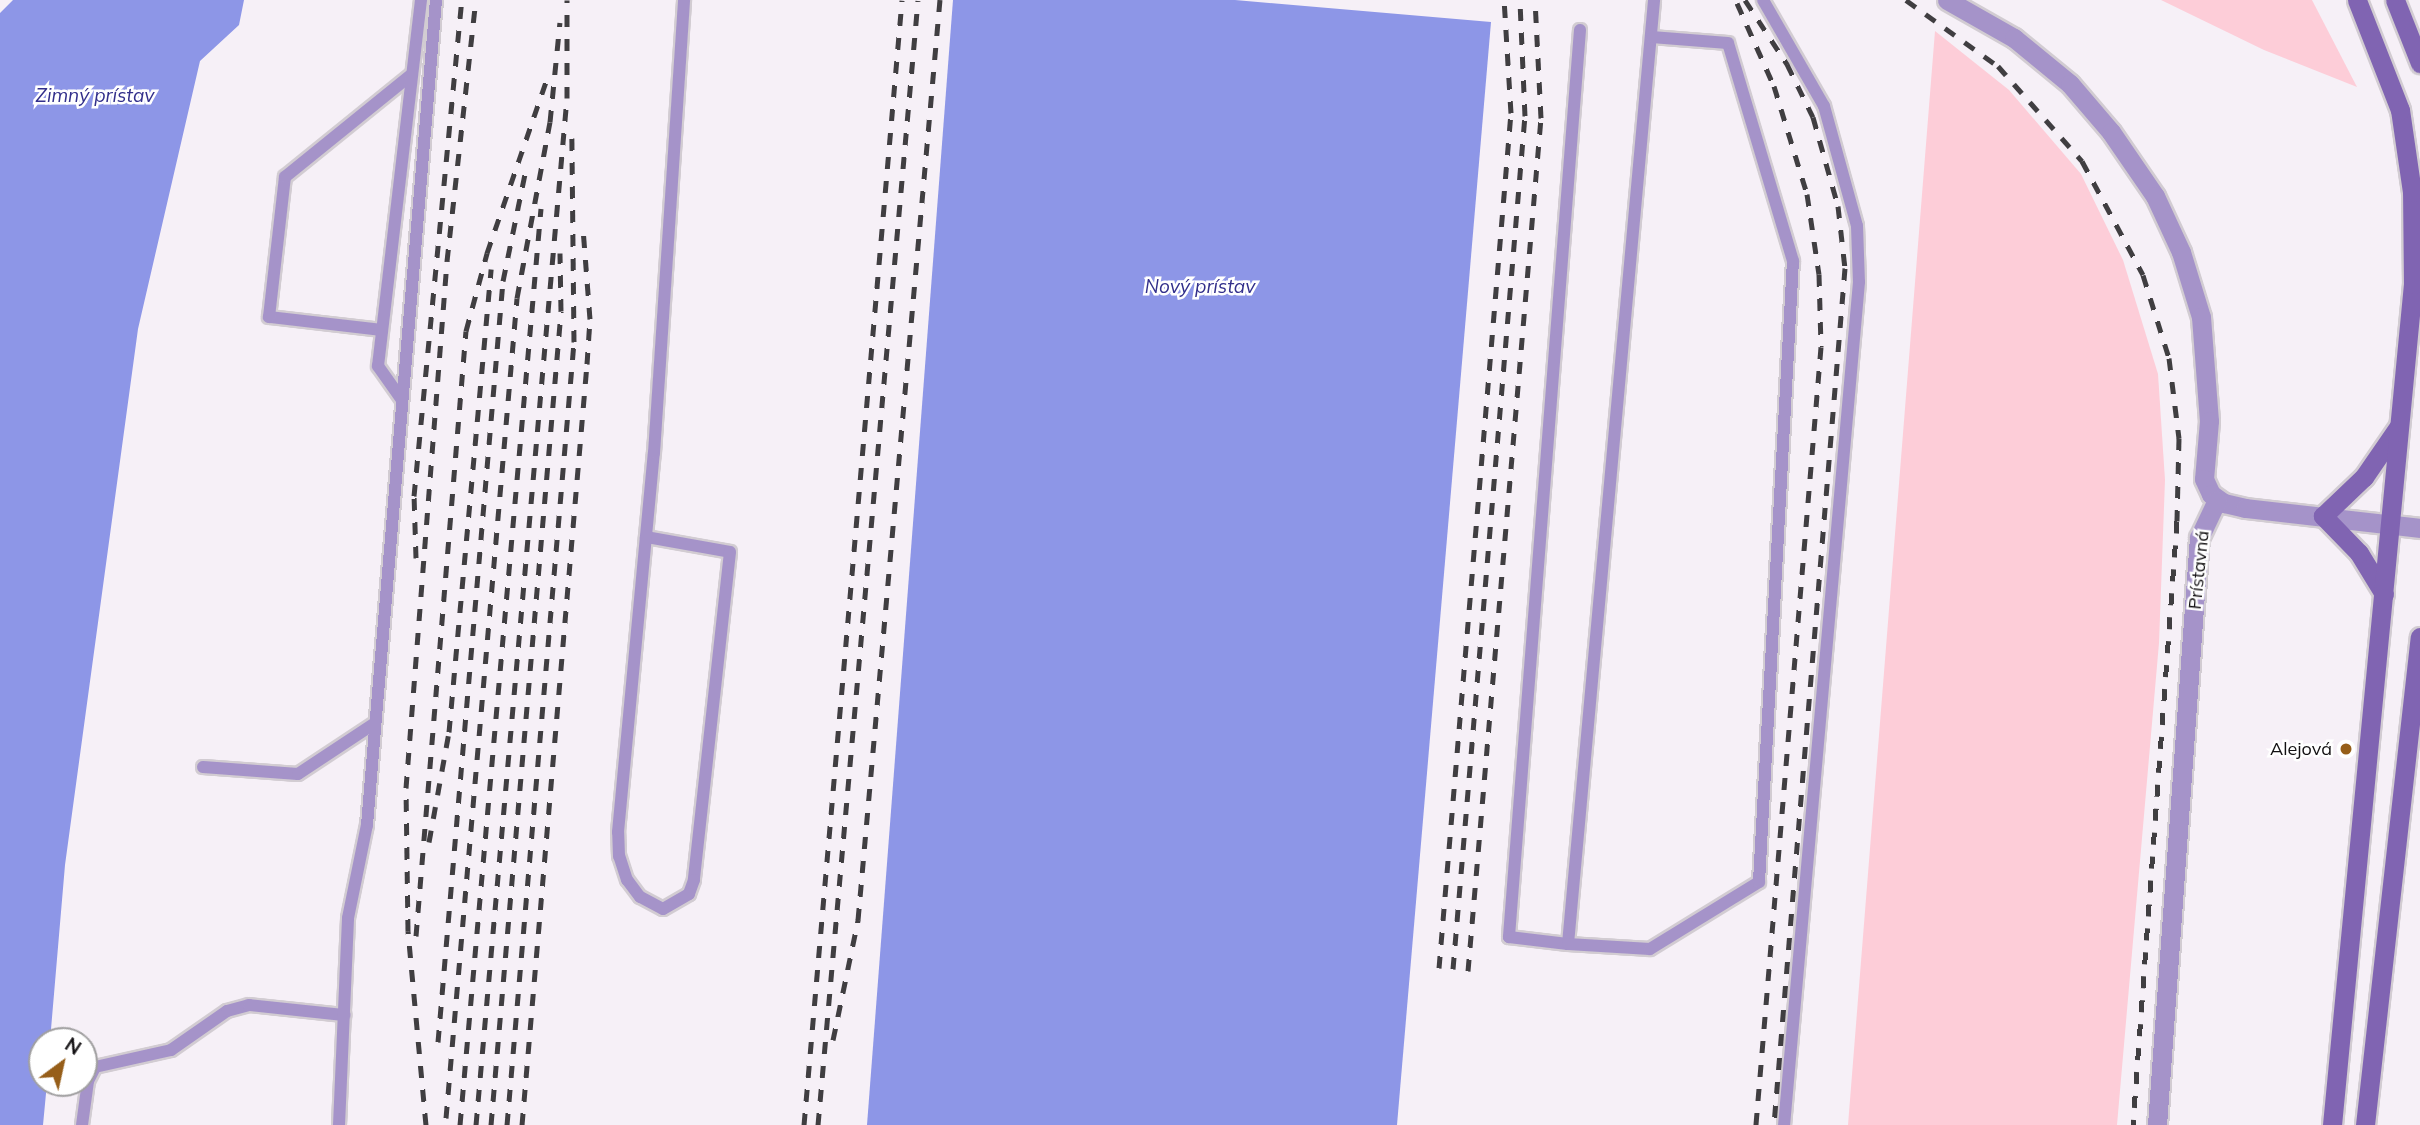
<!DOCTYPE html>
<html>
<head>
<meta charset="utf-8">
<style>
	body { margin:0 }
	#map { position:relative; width:2420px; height:1125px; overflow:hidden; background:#f6f0f7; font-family:Mulish,sans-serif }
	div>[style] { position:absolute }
	.green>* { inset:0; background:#fdcdd8 }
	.water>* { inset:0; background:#8d96e7 }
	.roads { filter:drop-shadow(2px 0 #d2ccd2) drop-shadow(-2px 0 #d2ccd2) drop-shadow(0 2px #d2ccd2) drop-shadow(0 -2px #d2ccd2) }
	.service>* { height:12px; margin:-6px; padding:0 6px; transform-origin:6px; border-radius:6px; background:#a593c9 }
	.minor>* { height:19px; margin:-9.5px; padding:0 9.5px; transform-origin:9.5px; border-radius:9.5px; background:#a593c9 }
	.secondary>* { height:19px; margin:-9.5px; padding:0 9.5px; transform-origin:9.5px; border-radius:9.5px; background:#8064b2 }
	.rail>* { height:5px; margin-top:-2.5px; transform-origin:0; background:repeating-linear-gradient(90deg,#403e41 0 12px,transparent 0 24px) }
	.dots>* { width:19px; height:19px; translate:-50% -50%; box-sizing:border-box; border:4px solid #fff; border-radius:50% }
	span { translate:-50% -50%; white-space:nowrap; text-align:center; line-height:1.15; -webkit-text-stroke:5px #fff; paint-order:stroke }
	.street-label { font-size:18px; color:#121012 }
	.poi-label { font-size:18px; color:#121012 }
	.right { translate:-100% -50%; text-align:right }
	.water-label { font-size:19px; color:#322f8b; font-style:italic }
	.north { position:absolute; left:28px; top:1027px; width:70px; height:70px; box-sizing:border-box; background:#fff; border:2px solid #a09fa0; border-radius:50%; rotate:33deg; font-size:19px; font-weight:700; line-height:28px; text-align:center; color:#121012 }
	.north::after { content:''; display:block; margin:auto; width:24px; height:32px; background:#965e19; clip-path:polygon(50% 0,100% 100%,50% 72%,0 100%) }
</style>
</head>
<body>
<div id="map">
	<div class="green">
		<div style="clip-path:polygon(2161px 0,2312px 0,2357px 87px,2264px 50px)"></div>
		<div style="clip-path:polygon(1935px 31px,2009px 90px,2081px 174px,2123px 260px,2158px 374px,2165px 480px,2159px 643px,2117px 1125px,1848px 1125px)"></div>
	</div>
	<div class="water">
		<div style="clip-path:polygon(13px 0,244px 0,239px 25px,200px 61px,138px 329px,65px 865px,50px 1041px,42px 1041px,42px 1083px,47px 1083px,43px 1125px,0 1125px,0 13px)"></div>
		<div style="clip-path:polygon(953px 0,1235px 0,1491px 22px,1397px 1125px,867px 1125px)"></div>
	</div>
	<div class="roads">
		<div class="service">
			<div style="left:1763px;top:0;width:122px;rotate:60.1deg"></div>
			<div style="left:1824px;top:106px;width:124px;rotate:74.6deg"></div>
			<div style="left:1857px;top:226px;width:56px;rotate:88deg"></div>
			<div style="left:1859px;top:282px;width:846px;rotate:95.08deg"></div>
			<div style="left:1580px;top:30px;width:910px;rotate:94.48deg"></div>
			<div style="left:1509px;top:937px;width:59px;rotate:6.8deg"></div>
			<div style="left:1568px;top:944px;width:948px;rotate:-84.79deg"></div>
			<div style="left:382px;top:330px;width:114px;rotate:-173.4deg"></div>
			<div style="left:269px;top:317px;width:141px;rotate:-83.5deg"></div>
			<div style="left:285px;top:177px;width:162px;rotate:-39deg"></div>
			<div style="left:402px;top:400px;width:42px;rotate:-125.2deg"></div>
			<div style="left:378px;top:366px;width:369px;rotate:-83.3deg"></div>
			<div style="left:646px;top:537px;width:85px;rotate:10.1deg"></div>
			<div style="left:730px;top:552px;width:330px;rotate:96.3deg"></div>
			<div style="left:694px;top:880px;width:15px;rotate:110deg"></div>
			<div style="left:689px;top:894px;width:30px;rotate:150deg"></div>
			<div style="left:663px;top:909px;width:26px;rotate:-152deg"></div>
			<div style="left:640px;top:897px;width:21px;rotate:-127deg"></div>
			<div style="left:627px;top:880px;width:25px;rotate:-108deg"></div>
			<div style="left:619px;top:856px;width:24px;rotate:-92deg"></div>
			<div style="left:618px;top:832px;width:381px;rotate:-84.6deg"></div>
			<div style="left:654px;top:453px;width:454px;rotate:-86.2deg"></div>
			<div style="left:203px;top:767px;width:95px;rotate:4.2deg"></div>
			<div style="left:298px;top:774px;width:92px;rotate:-33.5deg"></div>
			<div style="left:1568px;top:944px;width:82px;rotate:3.5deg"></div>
			<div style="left:1650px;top:949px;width:128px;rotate:-31.6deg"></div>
			<div style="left:1759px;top:882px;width:622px;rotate:-86.87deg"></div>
			<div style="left:1793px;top:261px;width:227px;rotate:-106.6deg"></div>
			<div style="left:1728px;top:43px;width:77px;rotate:-175.5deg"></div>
			<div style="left:82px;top:1125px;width:44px;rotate:-82.2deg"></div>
			<div style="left:88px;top:1081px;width:16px;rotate:-63deg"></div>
			<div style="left:95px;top:1067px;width:78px;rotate:-12.6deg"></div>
			<div style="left:171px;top:1050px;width:68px;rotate:-34.9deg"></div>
			<div style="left:227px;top:1011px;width:23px;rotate:-15deg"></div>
			<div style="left:249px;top:1005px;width:96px;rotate:6deg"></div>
			<div style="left:339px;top:1125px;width:207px;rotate:-87.5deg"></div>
			<div style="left:348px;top:918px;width:95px;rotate:-78.5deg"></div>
			<div style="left:367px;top:825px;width:828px;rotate:-85.22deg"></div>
		</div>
		<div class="minor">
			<div style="left:1947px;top:0;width:77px;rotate:29.6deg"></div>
			<div style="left:2014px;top:38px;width:72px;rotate:39.4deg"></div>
			<div style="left:2070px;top:84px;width:63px;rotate:49.5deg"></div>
			<div style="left:2111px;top:132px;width:78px;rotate:55.5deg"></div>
			<div style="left:2155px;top:196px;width:62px;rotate:65.1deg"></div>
			<div style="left:2181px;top:252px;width:68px;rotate:72.9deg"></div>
			<div style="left:2201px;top:317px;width:104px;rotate:85.6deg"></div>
			<div style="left:2209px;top:421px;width:58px;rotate:94.9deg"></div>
			<div style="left:2204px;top:479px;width:17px;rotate:65deg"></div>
			<div style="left:2211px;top:494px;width:16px;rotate:35deg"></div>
			<div style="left:2224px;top:503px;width:22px;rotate:13deg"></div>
			<div style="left:2245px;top:508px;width:176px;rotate:6.5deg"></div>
			<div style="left:2157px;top:1125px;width:589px;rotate:-85.91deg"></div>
			<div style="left:2199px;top:538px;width:42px;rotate:-64.7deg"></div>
		</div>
		<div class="secondary">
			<div style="left:2395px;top:0;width:68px;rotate:68.4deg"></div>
			<div style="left:2384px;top:594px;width:48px;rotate:-121.4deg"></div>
			<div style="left:2359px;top:553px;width:52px;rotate:-134.2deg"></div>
			<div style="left:2323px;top:516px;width:57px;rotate:-43.6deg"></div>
			<div style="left:2364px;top:477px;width:62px;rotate:-55.5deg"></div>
			<div style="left:2332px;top:1125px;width:845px;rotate:-84.5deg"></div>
			<div style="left:2413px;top:284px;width:92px;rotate:-90.6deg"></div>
			<div style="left:2412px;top:192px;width:83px;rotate:-98.3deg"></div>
			<div style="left:2400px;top:110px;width:118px;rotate:-111.4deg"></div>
			<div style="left:2365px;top:1125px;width:491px;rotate:-83.6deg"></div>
		</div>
	</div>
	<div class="rail">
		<div style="left:1745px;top:0;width:77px;rotate:56.7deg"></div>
		<div style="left:1787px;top:64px;width:59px;rotate:63.9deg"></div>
		<div style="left:1813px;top:117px;width:92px;rotate:74.3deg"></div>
		<div style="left:1838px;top:206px;width:62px;rotate:83.6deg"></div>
		<div style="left:1845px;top:268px;width:860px;rotate:94.74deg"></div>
		<div style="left:1906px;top:0;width:113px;rotate:35.7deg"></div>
		<div style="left:1998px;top:66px;width:127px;rotate:48.5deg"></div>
		<div style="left:2082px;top:161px;width:129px;rotate:61.8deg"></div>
		<div style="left:2143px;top:275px;width:87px;rotate:72.6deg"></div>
		<div style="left:2169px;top:358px;width:81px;rotate:82.9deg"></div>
		<div style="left:2179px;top:438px;width:83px;rotate:91.4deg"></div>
		<div style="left:2177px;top:521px;width:606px;rotate:94.17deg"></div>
		<div style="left:1737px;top:3px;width:91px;rotate:66deg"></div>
		<div style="left:1774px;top:86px;width:113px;rotate:73deg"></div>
		<div style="left:1807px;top:194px;width:81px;rotate:81.5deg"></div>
		<div style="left:1819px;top:274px;width:73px;rotate:88.4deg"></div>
		<div style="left:1821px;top:347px;width:781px;rotate:94.78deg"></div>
		<div style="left:416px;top:558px;width:62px;rotate:-91.8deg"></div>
		<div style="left:414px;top:496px;width:498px;rotate:-84.5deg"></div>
		<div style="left:429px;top:842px;width:112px;rotate:-79.7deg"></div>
		<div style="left:449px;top:732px;width:465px;rotate:-84.8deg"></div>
		<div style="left:416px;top:936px;width:607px;rotate:-85.28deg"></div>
		<div style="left:466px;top:331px;width:81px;rotate:-74.9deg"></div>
		<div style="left:487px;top:253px;width:184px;rotate:-71deg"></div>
		<div style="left:1439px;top:968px;width:858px;rotate:-85.19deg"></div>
		<div style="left:1511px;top:113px;width:113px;rotate:-93.5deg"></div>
		<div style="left:1453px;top:969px;width:856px;rotate:-85.18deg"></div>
		<div style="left:1525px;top:116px;width:116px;rotate:-92.5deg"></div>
		<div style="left:1468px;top:971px;width:856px;rotate:-85.11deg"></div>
		<div style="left:1541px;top:118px;width:118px;rotate:-92.9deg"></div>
		<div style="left:833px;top:1040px;width:123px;rotate:-78.2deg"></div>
		<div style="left:858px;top:920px;width:924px;rotate:-84.91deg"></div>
		<div style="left:438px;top:1042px;width:764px;rotate:-85.12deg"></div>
		<div style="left:503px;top:281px;width:109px;rotate:-78.4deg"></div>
		<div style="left:446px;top:1118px;width:823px;rotate:-85.05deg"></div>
		<div style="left:517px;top:298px;width:179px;rotate:-79.4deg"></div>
		<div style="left:550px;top:122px;width:100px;rotate:-84.3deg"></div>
		<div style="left:426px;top:1125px;width:195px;rotate:-95.3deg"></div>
		<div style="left:408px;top:931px;width:143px;rotate:-90.8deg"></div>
		<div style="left:406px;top:788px;width:529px;rotate:-85.55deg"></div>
		<div style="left:447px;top:261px;width:263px;rotate:-83.7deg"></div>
		<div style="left:460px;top:1125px;width:920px;rotate:-84.95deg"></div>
		<div style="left:476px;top:1125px;width:1031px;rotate:-84.94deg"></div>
		<div style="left:567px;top:98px;width:98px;rotate:-90deg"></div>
		<div style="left:491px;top:1125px;width:817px;rotate:-85.08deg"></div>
		<div style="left:561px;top:311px;width:58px;rotate:-91deg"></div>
		<div style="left:507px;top:1125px;width:786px;rotate:-85.11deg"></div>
		<div style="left:574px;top:342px;width:204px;rotate:-90.6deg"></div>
		<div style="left:522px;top:1125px;width:764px;rotate:-85.12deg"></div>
		<div style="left:587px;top:364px;width:45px;rotate:-86.2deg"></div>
		<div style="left:590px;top:319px;width:92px;rotate:-94.4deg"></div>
		<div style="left:804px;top:1125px;width:1129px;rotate:-85.02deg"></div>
		<div style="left:818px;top:1125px;width:1129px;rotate:-84.92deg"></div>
	</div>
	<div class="dots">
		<div style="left:2346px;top:749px;background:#965e19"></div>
	</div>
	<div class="street-label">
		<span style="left:2199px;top:570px;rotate:-84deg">Prístavná</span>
	</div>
	<div class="poi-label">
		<span class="right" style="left:2332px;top:749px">Alejová</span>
	</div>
	<div class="water-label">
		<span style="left:95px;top:96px">Zimný prístav</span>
		<span style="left:1200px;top:287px">Nový prístav</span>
	</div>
	<div class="north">N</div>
</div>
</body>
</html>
